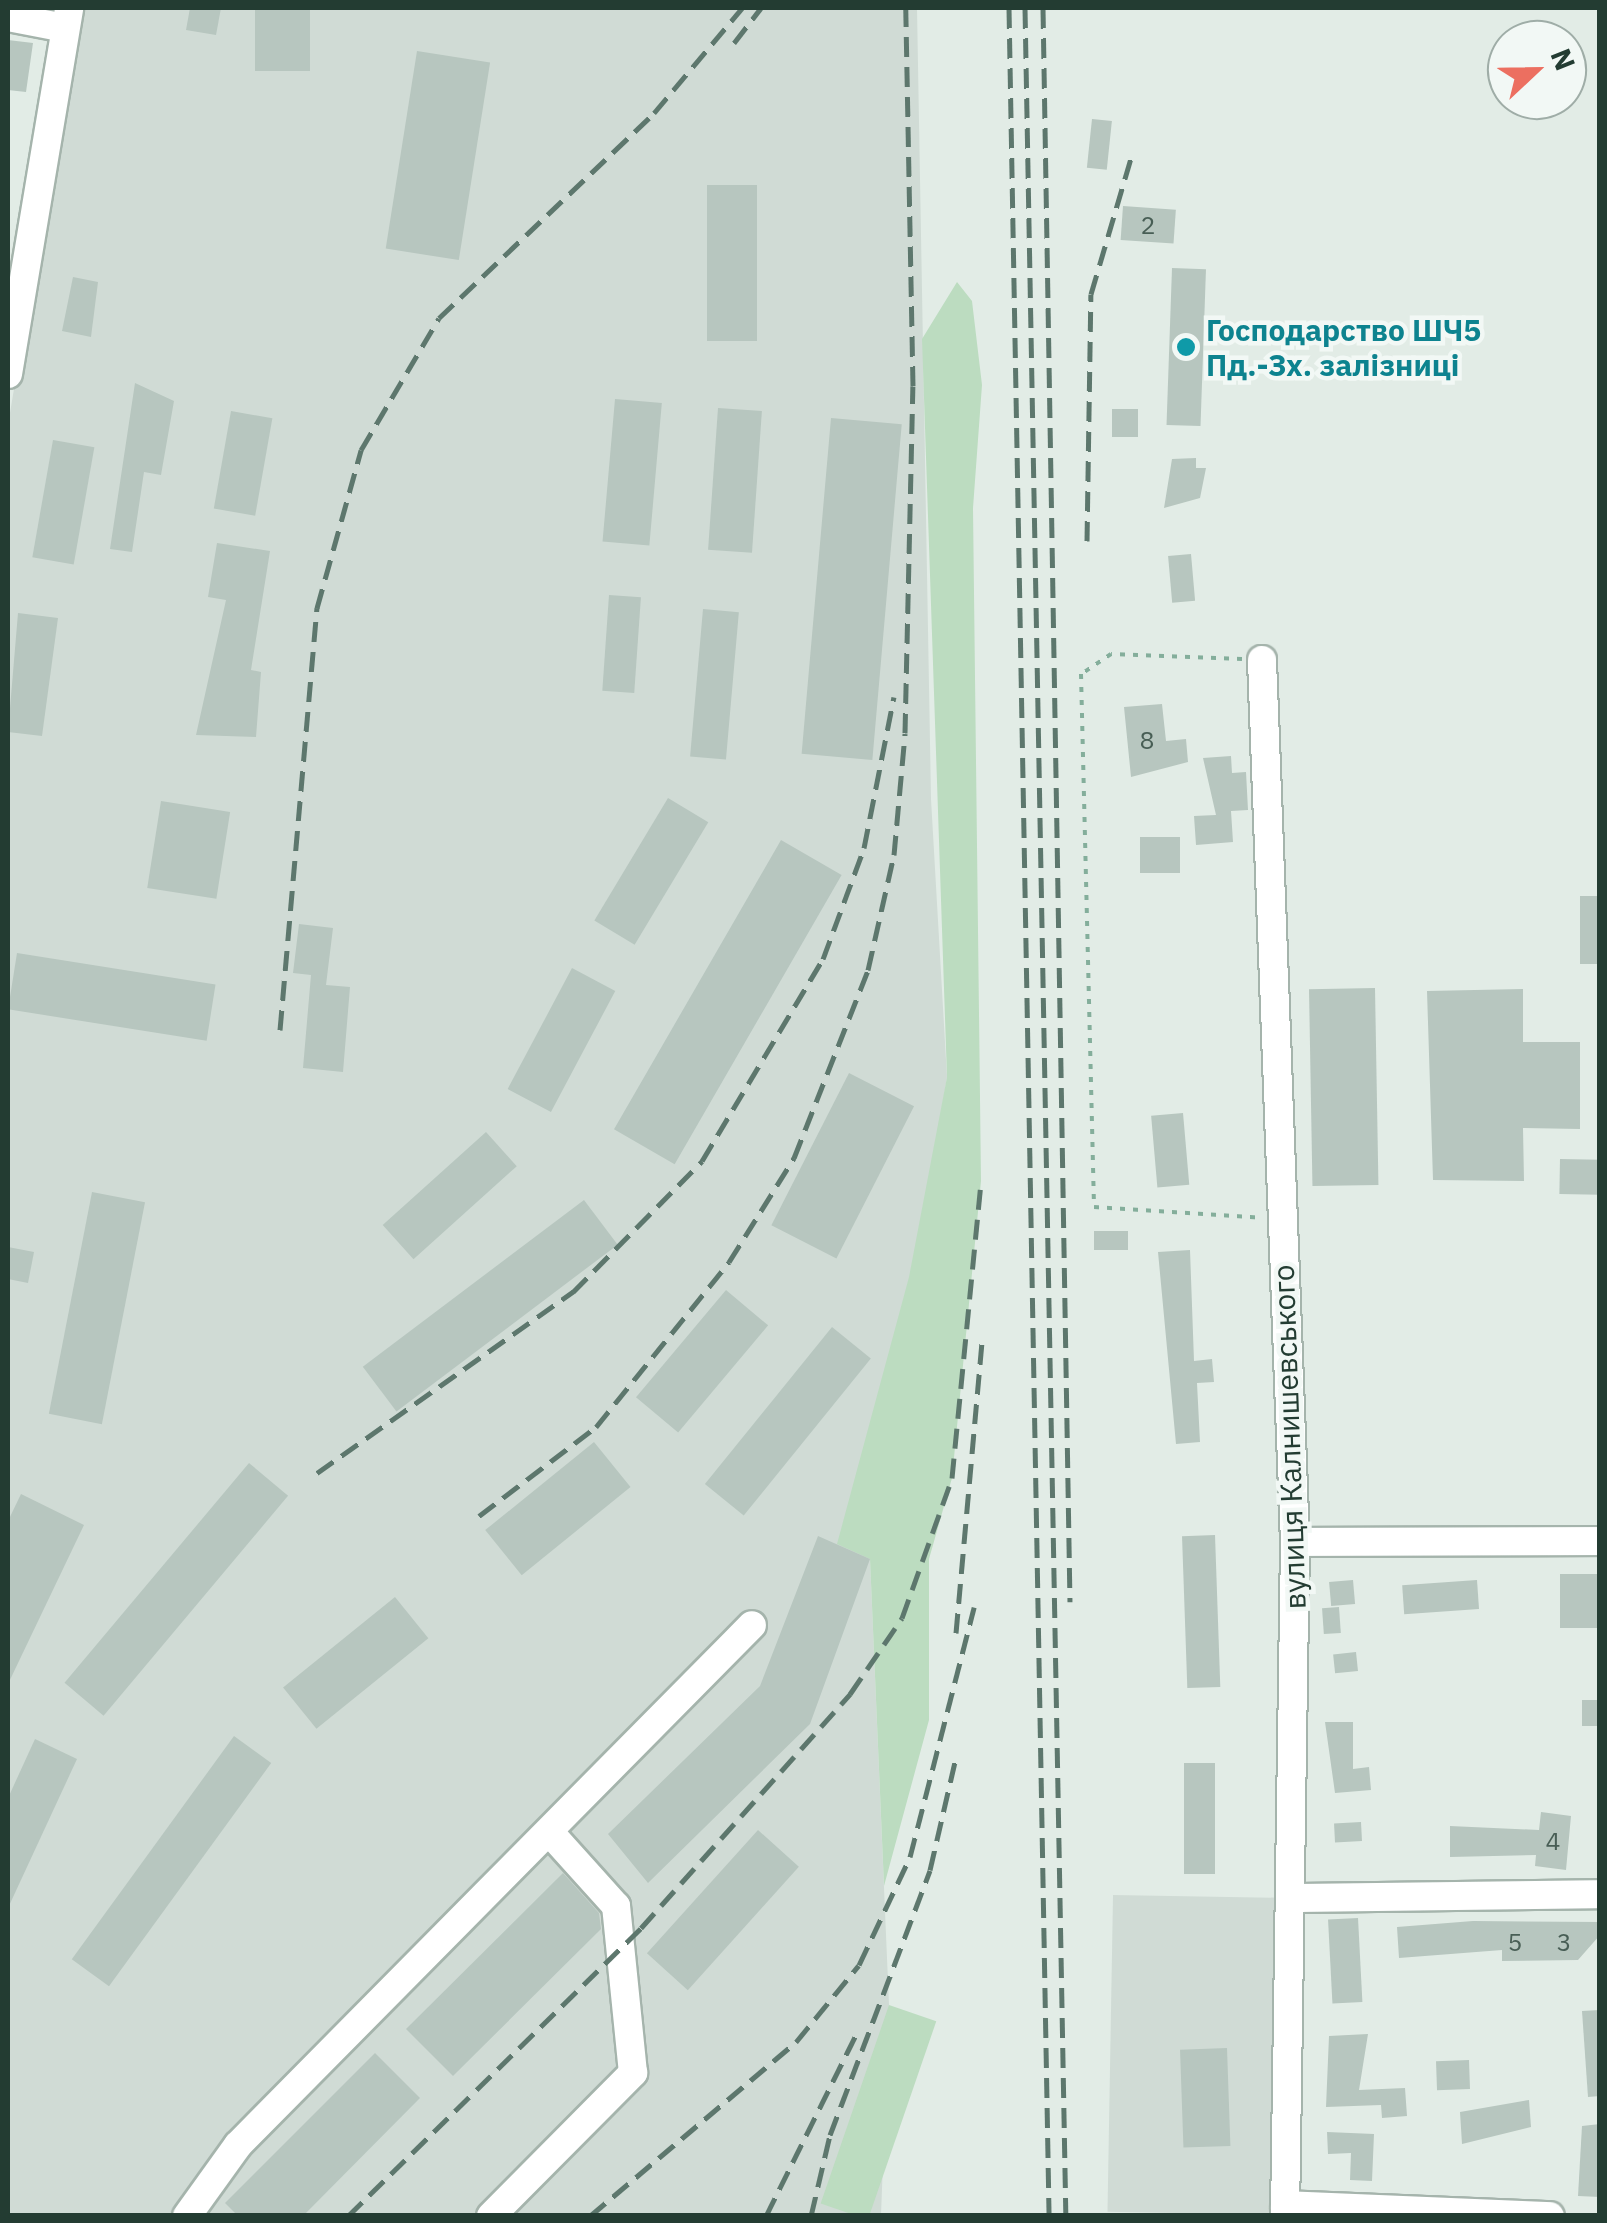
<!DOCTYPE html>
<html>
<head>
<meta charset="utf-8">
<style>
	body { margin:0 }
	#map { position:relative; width:1607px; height:2223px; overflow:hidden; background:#e2ece6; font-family:"IBM Plex Sans",sans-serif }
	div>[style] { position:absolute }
	.built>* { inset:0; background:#d0dbd5; transform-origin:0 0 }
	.green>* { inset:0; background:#bcdcc0; transform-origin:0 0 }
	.building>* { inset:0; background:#b7c6bf; transform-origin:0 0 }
	.path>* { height:4px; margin-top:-2px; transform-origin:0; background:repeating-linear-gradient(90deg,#84ae9b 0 5px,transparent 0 13px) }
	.roads { filter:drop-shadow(2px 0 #a5b4ac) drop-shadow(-2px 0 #a5b4ac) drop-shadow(0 2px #a5b4ac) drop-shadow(0 -2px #a5b4ac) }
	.minor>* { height:28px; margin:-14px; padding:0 14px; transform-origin:14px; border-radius:14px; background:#fff }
	.rail>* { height:5px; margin-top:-2.5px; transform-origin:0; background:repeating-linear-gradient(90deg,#5d776d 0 20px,transparent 0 30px) }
	.dots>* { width:28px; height:28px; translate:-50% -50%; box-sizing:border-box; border:5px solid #f2f8f5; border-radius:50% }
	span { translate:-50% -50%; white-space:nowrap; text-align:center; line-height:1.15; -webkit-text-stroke:9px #f2f8f5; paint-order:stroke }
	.number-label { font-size:25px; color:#485e55 }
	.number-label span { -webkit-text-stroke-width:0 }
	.culture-label { font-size:30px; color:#0d838f; font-weight:700 }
	.left { translate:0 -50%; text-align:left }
	.street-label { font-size:30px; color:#233c32 }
	.frame { position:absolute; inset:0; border:10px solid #233c32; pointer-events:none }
	.north { position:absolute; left:1487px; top:20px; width:100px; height:100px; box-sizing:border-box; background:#f2f8f5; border:2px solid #9fada7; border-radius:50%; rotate:68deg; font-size:28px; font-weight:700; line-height:40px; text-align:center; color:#233c32 }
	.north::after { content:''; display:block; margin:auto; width:35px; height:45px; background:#ec6f60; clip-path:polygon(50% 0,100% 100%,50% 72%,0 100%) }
</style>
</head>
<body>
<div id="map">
	<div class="built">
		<div style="clip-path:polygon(77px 8px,917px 8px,931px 799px,947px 1077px,870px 1559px,889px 2005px,881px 2215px,8px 2216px,8px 425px)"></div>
		<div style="left:1292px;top:1898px;width:317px;height:179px;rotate:91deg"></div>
	</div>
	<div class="green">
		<div style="clip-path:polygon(957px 282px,972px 301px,982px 385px,973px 508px,981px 1181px,952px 1478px,929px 1559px,929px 1720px,884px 1886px,870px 1559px,837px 1544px,909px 1277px,947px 1077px,922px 339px)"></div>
		<div style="left:889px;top:2005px;width:50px;height:210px;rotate:19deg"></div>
	</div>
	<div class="building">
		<div style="clip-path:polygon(190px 8px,221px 8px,216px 35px,186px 30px)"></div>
		<div style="left:255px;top:8px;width:55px;height:63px"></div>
		<div style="clip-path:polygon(8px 40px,33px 43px,26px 92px,8px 90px)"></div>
		<div style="left:417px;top:51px;width:74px;height:200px;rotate:9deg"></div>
		<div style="left:1092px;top:119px;width:20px;height:49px;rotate:6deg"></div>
		<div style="left:707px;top:185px;width:50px;height:156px"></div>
		<div style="left:1123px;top:206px;width:53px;height:34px;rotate:4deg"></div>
		<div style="left:1172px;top:268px;width:34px;height:157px;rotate:2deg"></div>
		<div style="clip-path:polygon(73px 277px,98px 282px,91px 337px,62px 331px)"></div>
		<div style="clip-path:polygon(135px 383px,174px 401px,161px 475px,144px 472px,132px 552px,110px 549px)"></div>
		<div style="left:615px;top:399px;width:47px;height:143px;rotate:5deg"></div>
		<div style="left:718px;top:408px;width:44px;height:142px;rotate:4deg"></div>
		<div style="left:1112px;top:409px;width:26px;height:28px"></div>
		<div style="left:231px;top:411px;width:42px;height:99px;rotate:10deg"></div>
		<div style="left:831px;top:418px;width:71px;height:337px;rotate:5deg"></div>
		<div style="left:53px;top:440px;width:42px;height:119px;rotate:10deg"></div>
		<div style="clip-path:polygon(1196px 458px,1196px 468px,1206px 468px,1200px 498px,1164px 508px,1172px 459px)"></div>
		<div style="clip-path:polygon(217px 543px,270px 551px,251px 670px,261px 672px,256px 737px,196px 735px,226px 600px,208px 597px)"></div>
		<div style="left:1191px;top:554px;width:47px;height:23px;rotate:85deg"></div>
		<div style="left:609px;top:595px;width:32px;height:96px;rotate:4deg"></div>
		<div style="left:703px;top:609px;width:36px;height:148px;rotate:5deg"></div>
		<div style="clip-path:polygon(18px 613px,58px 618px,42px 736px,8px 732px)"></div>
		<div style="clip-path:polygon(1162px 704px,1166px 741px,1186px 739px,1188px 762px,1131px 777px,1124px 707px)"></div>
		<div style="clip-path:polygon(1231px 756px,1232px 773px,1246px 772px,1248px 810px,1231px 811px,1233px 842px,1196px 845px,1194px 816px,1216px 815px,1203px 758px)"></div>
		<div style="left:668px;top:798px;width:47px;height:143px;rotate:31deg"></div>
		<div style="left:161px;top:801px;width:70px;height:88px;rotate:9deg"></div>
		<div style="left:1140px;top:837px;width:40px;height:36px"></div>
		<div style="left:781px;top:840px;width:70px;height:334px;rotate:30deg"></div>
		<div style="left:1600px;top:896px;width:68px;height:20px;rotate:90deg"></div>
		<div style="clip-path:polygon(299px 924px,333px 928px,326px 985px,350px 987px,343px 1072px,303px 1068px,311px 975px,293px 973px)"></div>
		<div style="left:17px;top:953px;width:201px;height:57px;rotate:9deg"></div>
		<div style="left:572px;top:968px;width:49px;height:137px;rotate:28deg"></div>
		<div style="left:1375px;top:988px;width:197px;height:66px;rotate:89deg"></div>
		<div style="clip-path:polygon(1523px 989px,1523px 1042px,1580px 1042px,1580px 1129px,1523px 1128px,1524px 1181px,1433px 1180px,1427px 991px)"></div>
		<div style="left:849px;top:1073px;width:73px;height:171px;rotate:27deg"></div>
		<div style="left:1183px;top:1113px;width:72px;height:32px;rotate:85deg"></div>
		<div style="left:486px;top:1132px;width:46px;height:139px;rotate:48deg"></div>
		<div style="left:1560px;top:1159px;width:40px;height:35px;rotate:1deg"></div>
		<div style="left:92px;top:1192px;width:54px;height:226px;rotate:11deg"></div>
		<div style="left:584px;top:1200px;width:56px;height:277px;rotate:53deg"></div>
		<div style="left:1094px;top:1231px;width:34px;height:19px"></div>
		<div style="clip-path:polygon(8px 1247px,34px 1252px,28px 1283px,8px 1279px)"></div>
		<div style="clip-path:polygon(1190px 1250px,1194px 1361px,1212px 1359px,1214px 1382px,1197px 1383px,1200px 1442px,1176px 1444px,1158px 1252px)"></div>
		<div style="left:726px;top:1290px;width:55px;height:140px;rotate:40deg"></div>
		<div style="left:832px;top:1327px;width:50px;height:202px;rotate:39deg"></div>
		<div style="left:594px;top:1442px;width:58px;height:140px;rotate:51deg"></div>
		<div style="left:249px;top:1463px;width:51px;height:287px;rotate:40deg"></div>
		<div style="clip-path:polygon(21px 1494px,84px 1525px,8px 1684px,8px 1521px)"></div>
		<div style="left:1215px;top:1535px;width:152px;height:33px;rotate:88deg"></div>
		<div style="clip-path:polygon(818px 1536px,870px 1559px,810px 1724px,648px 1883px,608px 1834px,760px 1686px)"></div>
		<div style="left:1600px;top:1574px;width:54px;height:40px;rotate:90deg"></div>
		<div style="left:1353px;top:1580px;width:24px;height:24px;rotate:85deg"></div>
		<div style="left:1477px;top:1580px;width:29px;height:75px;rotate:86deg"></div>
		<div style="left:395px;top:1597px;width:53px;height:144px;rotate:51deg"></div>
		<div style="left:1339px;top:1607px;width:26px;height:17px;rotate:86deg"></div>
		<div style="left:1356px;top:1652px;width:19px;height:23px;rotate:84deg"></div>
		<div style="left:1600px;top:1700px;width:26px;height:18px;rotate:90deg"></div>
		<div style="clip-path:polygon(1325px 1722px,1353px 1722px,1353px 1769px,1369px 1767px,1371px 1790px,1335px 1793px)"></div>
		<div style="left:234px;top:1736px;width:46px;height:276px;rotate:36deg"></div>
		<div style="clip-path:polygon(35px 1739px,77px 1759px,8px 1908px,8px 1798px)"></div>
		<div style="left:1184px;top:1763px;width:31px;height:111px"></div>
		<div style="clip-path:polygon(1541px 1812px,1571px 1816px,1566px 1870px,1535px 1866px,1536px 1855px,1450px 1857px,1450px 1826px,1539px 1830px)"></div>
		<div style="left:1361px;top:1822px;width:19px;height:27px;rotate:87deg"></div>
		<div style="left:758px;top:1830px;width:55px;height:166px;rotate:42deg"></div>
		<div style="clip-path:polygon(563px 1873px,599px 1913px,601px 1929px,453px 2076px,406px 2029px)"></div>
		<div style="left:1358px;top:1918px;width:84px;height:30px;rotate:87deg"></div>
		<div style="clip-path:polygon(1473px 1921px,1600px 1922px,1600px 1935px,1578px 1960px,1502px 1961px,1502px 1950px,1399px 1958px,1397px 1927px)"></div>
		<div style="clip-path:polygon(1600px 2010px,1600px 2096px,1588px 2097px,1582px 2011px)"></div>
		<div style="clip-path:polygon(1368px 2034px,1359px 2090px,1405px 2088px,1407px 2116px,1382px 2118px,1381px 2105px,1326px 2107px,1329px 2036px)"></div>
		<div style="left:1227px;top:2048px;width:98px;height:47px;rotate:88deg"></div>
		<div style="clip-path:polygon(375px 2053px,420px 2098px,303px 2216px,238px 2216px,225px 2203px)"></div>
		<div style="left:1469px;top:2060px;width:29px;height:33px;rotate:88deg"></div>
		<div style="clip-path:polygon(1529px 2100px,1531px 2127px,1462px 2144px,1460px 2112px)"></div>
		<div style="clip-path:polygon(1600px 2124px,1600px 2197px,1578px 2196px,1582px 2126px)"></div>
		<div style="clip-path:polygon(1327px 2132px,1374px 2134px,1372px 2181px,1350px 2180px,1351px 2153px,1328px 2154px)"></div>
	</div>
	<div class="path">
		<div style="left:1242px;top:659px;width:131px;rotate:-177.8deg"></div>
		<div style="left:1111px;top:654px;width:36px;rotate:146deg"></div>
		<div style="left:1081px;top:674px;width:533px;rotate:88.6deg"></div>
		<div style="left:1094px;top:1207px;width:168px;rotate:3.7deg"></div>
	</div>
	<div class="roads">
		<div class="minor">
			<div style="left:8px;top:17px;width:58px;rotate:10.9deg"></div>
			<div style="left:8px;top:374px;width:371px;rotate:-80.5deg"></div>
			<div style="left:1262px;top:660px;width:883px;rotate:87.86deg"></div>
			<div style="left:1295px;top:1542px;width:674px;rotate:90.85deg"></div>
			<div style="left:1295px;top:1542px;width:305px;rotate:-0.2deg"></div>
			<div style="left:1292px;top:1898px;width:308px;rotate:-0.7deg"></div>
			<div style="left:1285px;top:2205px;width:265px;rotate:2.4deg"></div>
			<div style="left:187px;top:2216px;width:87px;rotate:-54.3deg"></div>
			<div style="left:238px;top:2145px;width:731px;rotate:-45.33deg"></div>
			<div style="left:491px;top:2216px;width:202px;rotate:-45.2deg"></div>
			<div style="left:633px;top:2073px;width:168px;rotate:-95.8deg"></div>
			<div style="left:616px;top:1906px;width:94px;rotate:-132deg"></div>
		</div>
	</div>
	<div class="rail">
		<div style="left:1009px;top:8px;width:2208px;rotate:88.96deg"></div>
		<div style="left:1025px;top:8px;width:2208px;rotate:88.94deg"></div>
		<div style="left:1043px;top:8px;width:1594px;rotate:89.03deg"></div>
		<div style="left:734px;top:43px;width:44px;rotate:-52.4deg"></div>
		<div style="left:1087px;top:541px;width:247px;rotate:-89.1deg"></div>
		<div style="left:1091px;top:294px;width:145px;rotate:-73.6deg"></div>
		<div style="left:280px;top:1030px;width:424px;rotate:-85deg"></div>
		<div style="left:317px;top:608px;width:164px;rotate:-74.4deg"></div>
		<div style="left:361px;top:450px;width:153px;rotate:-59.4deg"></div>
		<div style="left:439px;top:318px;width:297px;rotate:-43.6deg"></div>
		<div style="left:654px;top:113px;width:137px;rotate:-50deg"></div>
		<div style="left:317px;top:1473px;width:314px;rotate:-35.3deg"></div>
		<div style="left:573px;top:1292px;width:184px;rotate:-45.4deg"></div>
		<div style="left:702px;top:1161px;width:235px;rotate:-59.1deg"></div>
		<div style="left:823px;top:959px;width:118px;rotate:-69.7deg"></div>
		<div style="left:864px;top:848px;width:154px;rotate:-78.8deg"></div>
		<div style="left:479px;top:1516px;width:147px;rotate:-37.3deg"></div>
		<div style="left:596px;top:1427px;width:212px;rotate:-51.1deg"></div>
		<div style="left:729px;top:1262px;width:123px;rotate:-58deg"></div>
		<div style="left:794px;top:1158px;width:202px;rotate:-68.5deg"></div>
		<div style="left:868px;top:970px;width:118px;rotate:-77.3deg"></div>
		<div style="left:894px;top:855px;width:122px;rotate:-84.8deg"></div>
		<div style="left:905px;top:733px;width:347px;rotate:-88.7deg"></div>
		<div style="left:913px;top:386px;width:378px;rotate:-91.1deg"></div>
		<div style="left:956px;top:1633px;width:295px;rotate:-84.9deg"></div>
		<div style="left:348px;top:2216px;width:411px;rotate:-44.5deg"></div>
		<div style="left:641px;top:1928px;width:314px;rotate:-48.2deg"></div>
		<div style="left:850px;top:1694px;width:92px;rotate:-55.6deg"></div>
		<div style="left:902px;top:1618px;width:149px;rotate:-70.3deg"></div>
		<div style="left:952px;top:1478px;width:298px;rotate:-84.4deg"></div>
		<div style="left:590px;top:2216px;width:270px;rotate:-40.2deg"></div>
		<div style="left:796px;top:2042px;width:99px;rotate:-50.7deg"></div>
		<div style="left:859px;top:1965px;width:119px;rotate:-64.7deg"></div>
		<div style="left:910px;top:1857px;width:258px;rotate:-75.6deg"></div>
		<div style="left:766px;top:2216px;width:204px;rotate:-63.6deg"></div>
		<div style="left:811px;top:2216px;width:83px;rotate:-76.8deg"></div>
		<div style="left:830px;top:2135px;width:283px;rotate:-69.3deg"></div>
		<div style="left:930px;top:1870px;width:111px;rotate:-77deg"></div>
	</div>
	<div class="dots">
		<div style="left:1186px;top:347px;background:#0f9aa8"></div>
	</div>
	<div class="number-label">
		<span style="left:1148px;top:225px">2</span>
		<span style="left:1147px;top:740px">8</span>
		<span style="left:1553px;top:1841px">4</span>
		<span style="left:1515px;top:1942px">5</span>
		<span style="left:1564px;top:1942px">3</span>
	</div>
	<div class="culture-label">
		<span class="left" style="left:1206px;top:347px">Господарство ШЧ5<br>Пд.-Зх. залізниці</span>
	</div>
	<div class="street-label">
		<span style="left:1289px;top:1437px;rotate:-92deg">вулиця Калнишевського</span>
	</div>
	<div class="frame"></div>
	<div class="north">N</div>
</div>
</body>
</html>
